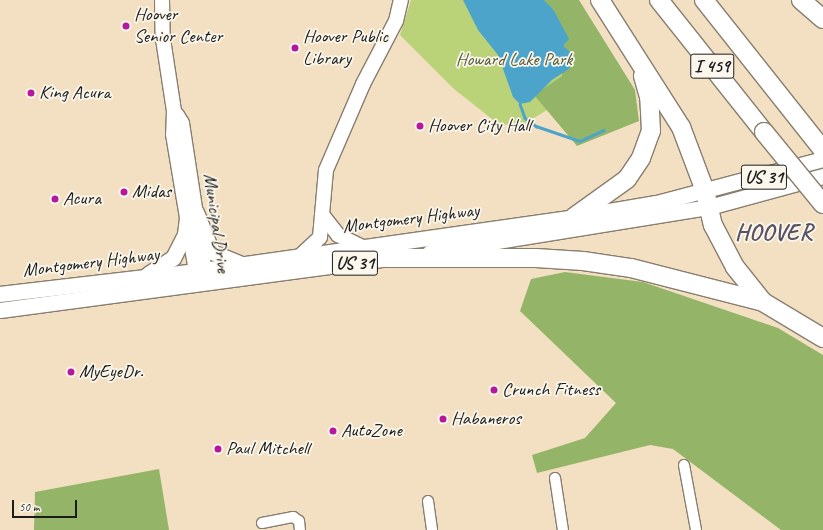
<!DOCTYPE html>
<html>
<head>
<meta charset="utf-8">
<style>
	body { margin:0 }
	#map { position:relative; width:823px; height:530px; overflow:hidden; background:#f3e0c2; font-family:Caveat,sans-serif }
	div>[style] { position:absolute }
	.green>* { inset:0; background:#bbd378 }
	.forest>* { inset:0; background:#94b568 }
	.water>* { inset:0; background:#4da4ca }
	.stream>* { height:2.5px; margin:-1.25px; padding:0 1.25px; transform-origin:1.25px; border-radius:1.25px; background:#4da4ca }
	.roads { filter:drop-shadow(1px 0 #887e6f) drop-shadow(-1px 0 #887e6f) drop-shadow(0 1px #887e6f) drop-shadow(0 -1px #887e6f) }
	.street>* { height:10px; margin:-5px; padding:0 5px; transform-origin:5px; border-radius:5px; background:#fff }
	.secondary>* { height:14px; margin:-7px; padding:0 7px; transform-origin:7px; border-radius:7px; background:#fff }
	.primary>* { height:15px; margin:-7.5px; padding:0 7.5px; transform-origin:7.5px; border-radius:7.5px; background:#fff }
	.highway>* { height:18px; margin:-9px; padding:0 9px; transform-origin:9px; border-radius:9px; background:#fff }
	.bridges { filter:drop-shadow(1px 0 #887e6f) drop-shadow(-1px 0 #887e6f) drop-shadow(0 1px #887e6f) drop-shadow(0 -1px #887e6f) }
	.highway-bridge>* { height:18px; margin:-9px; padding:0 9px; transform-origin:9px; border-radius:9px; background:#fff }
	.dots>* { width:11px; height:11px; translate:-50% -50%; box-sizing:border-box; border:2px solid #fbf7ec; border-radius:50% }
	span { translate:-50% -50%; white-space:nowrap; text-align:center; line-height:1.15; -webkit-text-stroke:3.5px #fbf7ec; paint-order:stroke }
	.shield-label span { padding:1px 3px; background:#fbf7ec; border:1px solid; border-radius:3px; -webkit-text-stroke-width:0 }
	.shield-label { font-size:18px; color:#1c1c1c; font-weight:700 }
	.poi-label { font-size:19px; color:#1c1c1c }
	.left { translate:0 -50%; text-align:left }
	.park-label { font-size:19px; color:#545c3c }
	.street-label { font-size:19px; color:#1c1c1c }
	.district-label { font-size:23px; color:#585164; font-weight:700; letter-spacing:1px }
	.scale { position:absolute; left:12px; top:500px; width:65px; height:18px; box-sizing:border-box; border:2px solid #1c1c1c; border-top:0; padding-left:5px; font-size:12px; line-height:14px; white-space:nowrap; color:#1c1c1c; -webkit-text-stroke:3px #fbf7ec; paint-order:stroke }
</style>
</head>
<body>
<div id="map">
	<div class="green">
		<div style="clip-path:polygon(411px 0,576px 0,620px 66px,519px 127px,497px 123px,454px 89px,400px 35px)"></div>
	</div>
	<div class="forest">
		<div style="clip-path:polygon(544px 0,579px 0,635px 90px,639px 121px,577px 146px,534px 95px,562px 76px,563px 46px,553px 9px)"></div>
		<div style="clip-path:polygon(565px 272px,643px 282px,778px 328px,823px 355px,823px 530px,781px 530px,673px 449px,650px 445px,537px 473px,532px 455px,585px 438px,616px 403px,520px 311px,531px 279px)"></div>
		<div style="clip-path:polygon(159px 469px,169px 530px,34px 530px,35px 492px)"></div>
	</div>
	<div class="water">
		<div style="clip-path:polygon(463px 0,544px 0,553px 9px,569px 39px,563px 46px,574px 55px,569px 69px,552px 80px,530px 102px,520px 104px,513px 97px,498px 55px,478px 30px)"></div>
	</div>
	<div class="stream">
		<div style="left:520px;top:104px;width:15px;rotate:70deg"></div>
		<div style="left:525px;top:118px;width:14px;rotate:36deg"></div>
		<div style="left:536px;top:126px;width:46px;rotate:18.8deg"></div>
		<div style="left:580px;top:141px;width:26px;rotate:-25deg"></div>
	</div>
	<div class="roads">
		<div class="street">
			<div style="left:684px;top:465px;width:66px;rotate:79.5deg"></div>
			<div style="left:555px;top:478px;width:53px;rotate:81.3deg"></div>
			<div style="left:428px;top:501px;width:29px;rotate:82deg"></div>
			<div style="left:262px;top:523px;width:32px;rotate:-11deg"></div>
			<div style="left:293px;top:517px;width:7px;rotate:34deg"></div>
			<div style="left:299px;top:521px;width:9px;rotate:84deg"></div>
		</div>
		<div class="secondary">
			<div style="left:162px;top:0;width:39px;rotate:89deg"></div>
			<div style="left:163px;top:39px;width:73px;rotate:81.3deg"></div>
			<div style="left:174px;top:111px;width:23px;rotate:92deg"></div>
			<div style="left:173px;top:134px;width:139px;rotate:80.5deg"></div>
			<div style="left:196px;top:271px;width:12px;rotate:55deg"></div>
			<div style="left:177px;top:115px;width:9px;rotate:58deg"></div>
			<div style="left:182px;top:123px;width:159px;rotate:81.3deg"></div>
			<div style="left:324px;top:217px;width:23px;rotate:52deg"></div>
			<div style="left:338px;top:235px;width:25px;rotate:26deg"></div>
			<div style="left:301px;top:255px;width:26px;rotate:-43deg"></div>
			<div style="left:320px;top:237px;width:67px;rotate:-84.9deg"></div>
			<div style="left:326px;top:170px;width:94px;rotate:-66.7deg"></div>
			<div style="left:363px;top:84px;width:71px;rotate:-62.4deg"></div>
			<div style="left:396px;top:21px;width:22px;rotate:-77deg"></div>
		</div>
		<div class="primary">
			<div style="left:196px;top:212px;width:43px;rotate:68.2deg"></div>
			<div style="left:212px;top:252px;width:29px;rotate:22deg"></div>
			<div style="left:430px;top:252px;width:283px;rotate:-9.2deg"></div>
			<div style="left:709px;top:207px;width:118px;rotate:-15.2deg"></div>
			<div style="left:148px;top:274px;width:30px;rotate:-33deg"></div>
			<div style="left:173px;top:258px;width:27px;rotate:-63deg"></div>
			<div style="left:185px;top:234px;width:17px;rotate:-83deg"></div>
			<div style="left:0;top:294px;width:197px;rotate:-6.7deg"></div>
			<div style="left:196px;top:271px;width:382px;rotate:-8.1deg"></div>
			<div style="left:574px;top:217px;width:83px;rotate:-9.7deg"></div>
			<div style="left:656px;top:203px;width:173px;rotate:-14.8deg"></div>
			<div style="left:0;top:310px;width:402px;rotate:-7.6deg"></div>
		</div>
		<div class="highway">
			<div style="left:600px;top:0;width:151px;rotate:57.5deg"></div>
			<div style="left:681px;top:127px;width:68px;rotate:69.4deg"></div>
			<div style="left:705px;top:191px;width:35px;rotate:77deg"></div>
			<div style="left:713px;top:225px;width:47px;rotate:62.4deg"></div>
			<div style="left:735px;top:267px;width:45px;rotate:51.3deg"></div>
			<div style="left:763px;top:302px;width:70px;rotate:31deg"></div>
			<div style="left:659px;top:0;width:169px;rotate:51.5deg"></div>
			<div style="left:704px;top:0;width:191px;rotate:51.6deg"></div>
			<div style="left:801px;top:0;width:29px;rotate:41deg"></div>
			<div style="left:574px;top:217px;width:65px;rotate:-35.6deg"></div>
			<div style="left:627px;top:179px;width:25px;rotate:-56deg"></div>
			<div style="left:641px;top:158px;width:29px;rotate:-70deg"></div>
			<div style="left:651px;top:131px;width:34px;rotate:-93deg"></div>
			<div style="left:649px;top:97px;width:22px;rotate:-106deg"></div>
			<div style="left:387px;top:258px;width:149px"></div>
			<div style="left:536px;top:258px;width:47px;rotate:3.7deg"></div>
			<div style="left:583px;top:261px;width:49px;rotate:8.3deg"></div>
			<div style="left:631px;top:268px;width:136px;rotate:14.4deg"></div>
		</div>
	</div>
	<div class="bridges">
		<div class="highway-bridge">
			<div style="left:764px;top:132px;width:93px;rotate:50.7deg"></div>
		</div>
	</div>
	<div class="dots">
		<div style="left:126px;top:26px;background:#b5179e"></div>
		<div style="left:295px;top:48px;background:#b5179e"></div>
		<div style="left:31px;top:93px;background:#b5179e"></div>
		<div style="left:420px;top:126px;background:#b5179e"></div>
		<div style="left:124px;top:192px;background:#b5179e"></div>
		<div style="left:55px;top:199px;background:#b5179e"></div>
		<div style="left:71px;top:372px;background:#b5179e"></div>
		<div style="left:494px;top:390px;background:#b5179e"></div>
		<div style="left:443px;top:419px;background:#b5179e"></div>
		<div style="left:333px;top:431px;background:#b5179e"></div>
		<div style="left:218px;top:449px;background:#b5179e"></div>
	</div>
	<div class="shield-label">
		<span style="left:712px;top:66px">I 459</span>
		<span style="left:764px;top:177px">US 31</span>
		<span style="left:355px;top:263px">US 31</span>
	</div>
	<div class="poi-label">
		<span class="left" style="left:134px;top:26px">Hoover<br>Senior Center</span>
		<span class="left" style="left:303px;top:48px">Hoover Public<br>Library</span>
		<span class="left" style="left:39px;top:93px">King Acura</span>
		<span class="left" style="left:428px;top:126px">Hoover City Hall</span>
		<span class="left" style="left:132px;top:192px">Midas</span>
		<span class="left" style="left:63px;top:199px">Acura</span>
		<span class="left" style="left:79px;top:372px">MyEyeDr.</span>
		<span class="left" style="left:502px;top:390px">Crunch Fitness</span>
		<span class="left" style="left:451px;top:419px">Habaneros</span>
		<span class="left" style="left:341px;top:431px">AutoZone</span>
		<span class="left" style="left:226px;top:449px">Paul Mitchell</span>
	</div>
	<div class="park-label">
		<span style="left:514px;top:60px">Howard Lake Park</span>
	</div>
	<div class="street-label">
		<span style="left:411px;top:219px;rotate:-7deg">Montgomery Highway</span>
		<span style="left:216px;top:223px;rotate:82deg">Municipal Drive</span>
		<span style="left:91px;top:263px;rotate:-7deg">Montgomery Highway</span>
	</div>
	<div class="district-label">
		<span style="left:774px;top:233px">HOOVER</span>
	</div>
	<div class="scale">50 m</div>
</div>
</body>
</html>
